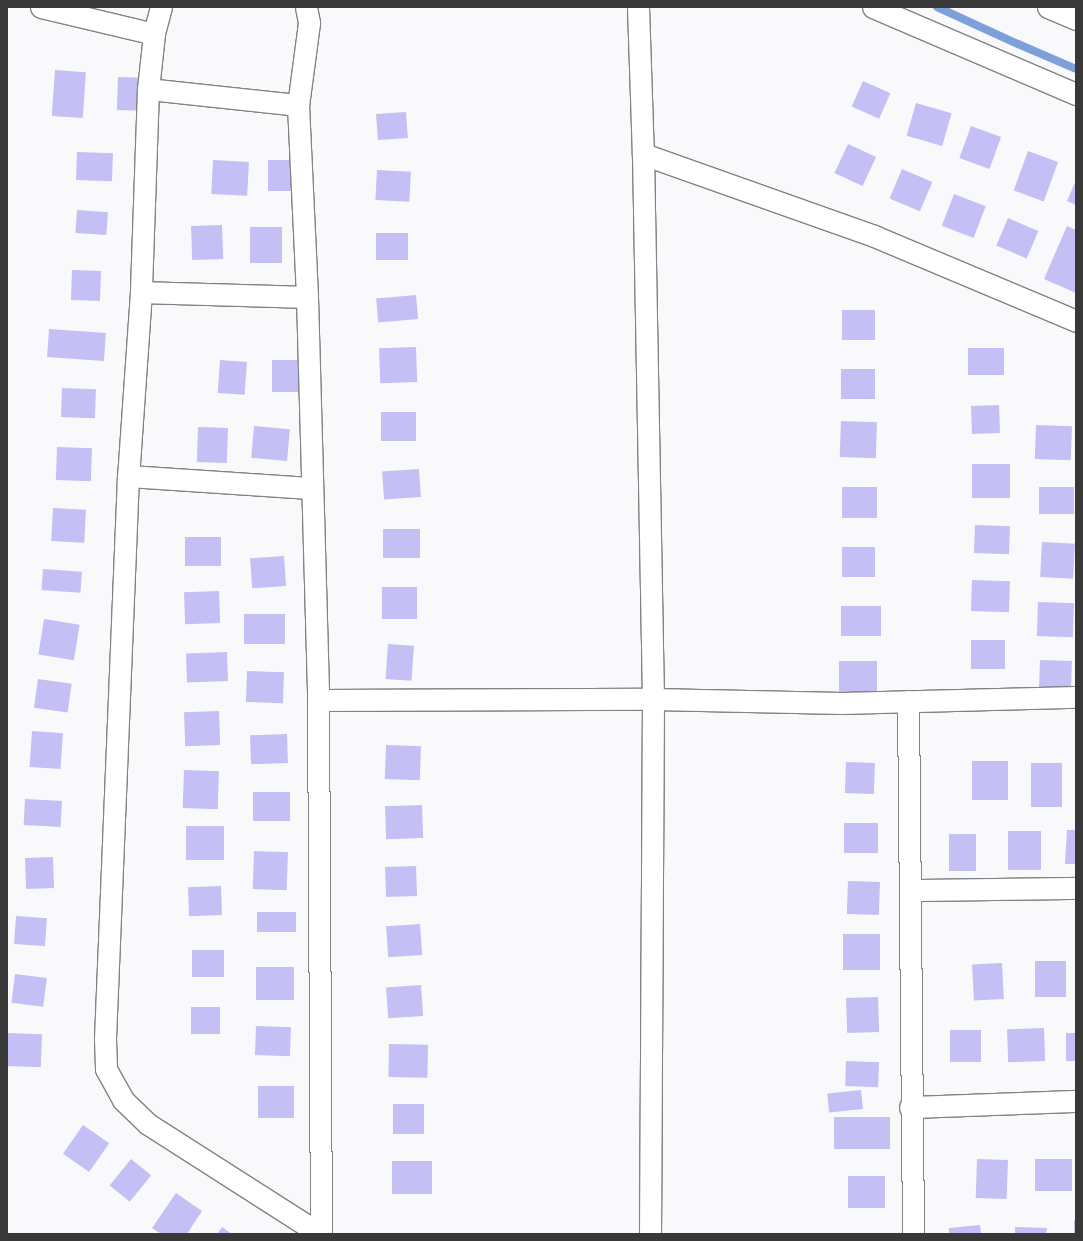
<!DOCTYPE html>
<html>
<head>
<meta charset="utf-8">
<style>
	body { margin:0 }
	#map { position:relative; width:1083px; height:1241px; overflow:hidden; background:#f9f9fc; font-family:"Public Sans",sans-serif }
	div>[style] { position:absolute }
	.stream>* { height:8px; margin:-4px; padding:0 4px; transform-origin:4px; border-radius:4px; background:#7ea0da }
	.building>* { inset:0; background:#c4bff4; transform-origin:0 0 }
	.roads { filter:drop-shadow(1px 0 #828284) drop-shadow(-1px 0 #828284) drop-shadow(0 1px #828284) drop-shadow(0 -1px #828284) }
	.street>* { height:21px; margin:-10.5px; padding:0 10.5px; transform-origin:10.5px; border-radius:10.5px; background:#fff }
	span { translate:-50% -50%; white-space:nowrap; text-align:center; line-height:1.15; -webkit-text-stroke:4px #fff; paint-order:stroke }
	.frame { position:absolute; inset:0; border:8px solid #383839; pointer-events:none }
</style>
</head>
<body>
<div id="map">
	<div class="stream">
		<div style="left:937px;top:7px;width:89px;rotate:24.6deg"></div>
		<div style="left:1018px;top:44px;width:63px;rotate:23.3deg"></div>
	</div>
	<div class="building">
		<div style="left:55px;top:70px;width:31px;height:46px;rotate:4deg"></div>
		<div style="left:118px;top:77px;width:24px;height:33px;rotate:2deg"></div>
		<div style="left:863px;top:81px;width:30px;height:28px;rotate:24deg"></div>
		<div style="left:916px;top:103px;width:37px;height:34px;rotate:16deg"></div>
		<div style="left:406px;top:112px;width:26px;height:30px;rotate:86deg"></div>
		<div style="left:971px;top:126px;width:32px;height:34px;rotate:20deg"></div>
		<div style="left:848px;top:144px;width:31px;height:32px;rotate:25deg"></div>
		<div style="left:1028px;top:151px;width:32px;height:42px;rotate:20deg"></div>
		<div style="left:77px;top:152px;width:36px;height:28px;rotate:2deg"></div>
		<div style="left:213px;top:160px;width:36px;height:34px;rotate:3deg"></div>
		<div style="left:268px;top:160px;width:29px;height:31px"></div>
		<div style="left:902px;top:169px;width:33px;height:32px;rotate:23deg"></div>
		<div style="left:377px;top:170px;width:34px;height:30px;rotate:3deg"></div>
		<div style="clip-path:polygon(1076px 180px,1076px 205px,1067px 201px)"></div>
		<div style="left:954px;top:194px;width:34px;height:34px;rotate:21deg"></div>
		<div style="left:77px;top:210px;width:31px;height:23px;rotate:4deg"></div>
		<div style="left:1008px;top:218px;width:33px;height:30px;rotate:23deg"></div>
		<div style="left:222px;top:225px;width:34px;height:31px;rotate:88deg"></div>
		<div style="clip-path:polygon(1067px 226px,1076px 230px,1076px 293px,1044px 279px)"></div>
		<div style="left:250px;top:227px;width:32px;height:36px"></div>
		<div style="left:376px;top:233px;width:32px;height:27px"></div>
		<div style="left:72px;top:270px;width:29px;height:30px;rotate:2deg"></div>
		<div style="left:416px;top:295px;width:24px;height:40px;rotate:85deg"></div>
		<div style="left:842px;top:310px;width:33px;height:30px"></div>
		<div style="left:49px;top:329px;width:57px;height:28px;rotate:4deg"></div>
		<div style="left:416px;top:347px;width:35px;height:37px;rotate:88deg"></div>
		<div style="left:968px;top:348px;width:36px;height:27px"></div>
		<div style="left:220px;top:360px;width:27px;height:33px;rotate:4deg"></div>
		<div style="left:299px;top:360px;width:32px;height:27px;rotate:90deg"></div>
		<div style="left:841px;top:369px;width:34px;height:30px"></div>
		<div style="left:62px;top:388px;width:34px;height:29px;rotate:2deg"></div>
		<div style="left:999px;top:405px;width:28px;height:28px;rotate:88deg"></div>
		<div style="left:381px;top:412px;width:35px;height:29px"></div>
		<div style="left:841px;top:421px;width:36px;height:36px;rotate:2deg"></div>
		<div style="left:1036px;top:425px;width:36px;height:34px;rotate:2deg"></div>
		<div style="left:254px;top:426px;width:36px;height:32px;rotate:5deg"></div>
		<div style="left:198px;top:427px;width:30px;height:35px;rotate:2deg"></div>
		<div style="left:57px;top:447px;width:35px;height:33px;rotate:2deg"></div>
		<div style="left:972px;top:464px;width:38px;height:34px"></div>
		<div style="left:419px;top:469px;width:28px;height:37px;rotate:86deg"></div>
		<div style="left:842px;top:487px;width:35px;height:31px"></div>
		<div style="left:1039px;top:487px;width:35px;height:27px"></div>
		<div style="left:53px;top:508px;width:33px;height:33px;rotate:3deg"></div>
		<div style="left:975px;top:525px;width:35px;height:28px;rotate:2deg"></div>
		<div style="left:383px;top:529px;width:37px;height:29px"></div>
		<div style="left:185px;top:537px;width:36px;height:29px"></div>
		<div style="left:1042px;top:542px;width:33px;height:35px;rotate:3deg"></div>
		<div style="left:842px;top:547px;width:33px;height:30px"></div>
		<div style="left:284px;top:556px;width:30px;height:34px;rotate:86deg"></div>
		<div style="left:43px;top:569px;width:39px;height:21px;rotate:4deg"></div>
		<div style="left:972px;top:580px;width:38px;height:31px;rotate:2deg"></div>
		<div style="left:382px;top:587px;width:35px;height:32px"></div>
		<div style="left:219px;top:591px;width:32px;height:35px;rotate:88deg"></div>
		<div style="left:1038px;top:602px;width:36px;height:34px;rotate:2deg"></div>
		<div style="left:841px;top:606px;width:40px;height:30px"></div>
		<div style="left:244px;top:614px;width:41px;height:30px"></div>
		<div style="left:44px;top:619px;width:36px;height:36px;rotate:9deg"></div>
		<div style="left:971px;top:640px;width:34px;height:29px"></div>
		<div style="left:388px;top:644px;width:26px;height:35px;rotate:4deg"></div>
		<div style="left:227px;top:652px;width:29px;height:41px;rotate:88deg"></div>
		<div style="left:1040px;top:660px;width:32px;height:34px;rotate:2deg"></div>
		<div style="left:839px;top:661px;width:38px;height:31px"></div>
		<div style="left:247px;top:671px;width:37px;height:31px;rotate:2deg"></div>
		<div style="left:38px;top:679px;width:34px;height:29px;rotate:8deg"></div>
		<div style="left:219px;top:711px;width:34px;height:35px;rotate:88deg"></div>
		<div style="left:32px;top:731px;width:31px;height:36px;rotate:4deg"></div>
		<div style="left:287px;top:734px;width:29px;height:37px;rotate:88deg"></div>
		<div style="left:386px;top:745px;width:35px;height:34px;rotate:2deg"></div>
		<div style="left:972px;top:761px;width:36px;height:39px"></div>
		<div style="left:846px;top:762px;width:29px;height:31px;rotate:2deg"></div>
		<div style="left:1031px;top:763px;width:31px;height:44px"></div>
		<div style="left:184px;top:770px;width:35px;height:38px;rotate:2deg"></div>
		<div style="left:253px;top:792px;width:37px;height:29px"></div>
		<div style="left:25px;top:799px;width:37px;height:26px;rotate:3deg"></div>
		<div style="left:422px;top:805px;width:33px;height:37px;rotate:88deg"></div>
		<div style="left:844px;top:823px;width:34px;height:30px"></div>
		<div style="left:224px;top:826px;width:34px;height:38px;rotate:90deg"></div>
		<div style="clip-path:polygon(1067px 830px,1076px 830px,1076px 864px,1065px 864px)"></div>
		<div style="left:1008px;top:831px;width:33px;height:39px"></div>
		<div style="left:949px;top:834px;width:27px;height:37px"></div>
		<div style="left:254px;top:851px;width:34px;height:38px;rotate:2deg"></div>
		<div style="left:53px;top:857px;width:31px;height:28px;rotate:88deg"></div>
		<div style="left:416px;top:866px;width:30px;height:31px;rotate:88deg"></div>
		<div style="left:848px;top:881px;width:32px;height:33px;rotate:2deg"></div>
		<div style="left:221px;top:886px;width:29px;height:33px;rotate:88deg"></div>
		<div style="left:257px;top:912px;width:39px;height:20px"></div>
		<div style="left:16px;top:916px;width:31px;height:28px;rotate:4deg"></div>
		<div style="left:420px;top:924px;width:31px;height:34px;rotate:86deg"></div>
		<div style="left:843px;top:934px;width:37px;height:36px"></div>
		<div style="left:192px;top:950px;width:32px;height:27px"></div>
		<div style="left:1035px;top:961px;width:31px;height:36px"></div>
		<div style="left:1002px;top:963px;width:36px;height:30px;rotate:87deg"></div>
		<div style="left:256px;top:967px;width:38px;height:33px"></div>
		<div style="left:15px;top:974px;width:32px;height:29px;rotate:7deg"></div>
		<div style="left:421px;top:985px;width:31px;height:35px;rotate:86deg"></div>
		<div style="left:878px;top:997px;width:35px;height:32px;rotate:88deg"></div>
		<div style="left:191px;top:1007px;width:29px;height:27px"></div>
		<div style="left:256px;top:1026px;width:35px;height:29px;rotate:2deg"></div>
		<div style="left:1044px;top:1028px;width:33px;height:37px;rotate:88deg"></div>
		<div style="left:950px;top:1030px;width:31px;height:32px"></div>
		<div style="left:8px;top:1033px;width:34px;height:33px;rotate:2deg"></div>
		<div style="left:1066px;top:1033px;width:10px;height:28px"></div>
		<div style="left:389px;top:1044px;width:39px;height:33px;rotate:1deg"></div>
		<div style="left:846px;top:1061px;width:33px;height:25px;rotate:2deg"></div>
		<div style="left:258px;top:1086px;width:36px;height:32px"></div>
		<div style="left:861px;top:1090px;width:19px;height:34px;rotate:84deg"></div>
		<div style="left:393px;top:1104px;width:31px;height:30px"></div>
		<div style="left:834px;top:1117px;width:56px;height:32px"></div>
		<div style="left:83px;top:1125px;width:32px;height:35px;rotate:35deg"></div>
		<div style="left:131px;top:1159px;width:26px;height:34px;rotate:39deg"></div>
		<div style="left:977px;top:1159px;width:31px;height:39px;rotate:2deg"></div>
		<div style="left:1035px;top:1159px;width:37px;height:32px"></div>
		<div style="left:392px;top:1161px;width:40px;height:33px"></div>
		<div style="left:848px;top:1176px;width:37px;height:32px"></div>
		<div style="clip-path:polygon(176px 1193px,202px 1211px,187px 1234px,161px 1234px,152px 1228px)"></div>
		<div style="left:1074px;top:1220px;width:2px;height:14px"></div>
		<div style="clip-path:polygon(980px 1225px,981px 1234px,949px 1234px,949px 1228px)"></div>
		<div style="clip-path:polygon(222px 1227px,232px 1234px,217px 1234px)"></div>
		<div style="clip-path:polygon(1015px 1227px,1047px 1228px,1046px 1234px,1015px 1234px)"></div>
	</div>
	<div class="roads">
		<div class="street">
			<div style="left:41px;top:7px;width:116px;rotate:13.4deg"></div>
			<div style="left:161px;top:7px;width:28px;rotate:105deg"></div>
			<div style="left:154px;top:34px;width:55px;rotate:96.2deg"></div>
			<div style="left:148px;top:89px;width:203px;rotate:92deg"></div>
			<div style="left:141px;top:292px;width:184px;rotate:94deg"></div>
			<div style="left:128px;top:476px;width:563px;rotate:92.34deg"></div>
			<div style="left:105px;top:1039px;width:30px;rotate:88deg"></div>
			<div style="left:106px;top:1069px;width:35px;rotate:61deg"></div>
			<div style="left:123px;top:1100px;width:35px;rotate:44deg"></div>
			<div style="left:148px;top:1124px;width:204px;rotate:32.6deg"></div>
			<div style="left:306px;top:7px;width:16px;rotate:79deg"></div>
			<div style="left:309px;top:23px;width:83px;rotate:97.6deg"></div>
			<div style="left:298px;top:105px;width:192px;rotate:87.3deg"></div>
			<div style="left:307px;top:297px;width:403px;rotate:88.4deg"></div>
			<div style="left:318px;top:700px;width:335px;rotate:-0.2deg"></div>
			<div style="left:653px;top:699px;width:189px;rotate:1.2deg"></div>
			<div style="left:842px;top:703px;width:234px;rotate:-1.5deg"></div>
			<div style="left:638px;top:7px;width:147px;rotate:88.1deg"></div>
			<div style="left:643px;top:154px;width:545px;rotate:88.95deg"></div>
			<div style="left:653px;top:699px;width:535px;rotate:90.32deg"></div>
			<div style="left:873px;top:7px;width:221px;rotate:23.2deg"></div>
			<div style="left:1048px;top:7px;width:30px;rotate:23deg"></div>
			<div style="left:148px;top:89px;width:151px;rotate:6.1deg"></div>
			<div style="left:643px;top:154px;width:245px;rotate:19.5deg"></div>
			<div style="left:874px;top:236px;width:219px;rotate:22.8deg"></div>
			<div style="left:141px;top:292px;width:166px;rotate:1.7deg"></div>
			<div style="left:128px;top:476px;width:183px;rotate:3.8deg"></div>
			<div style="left:318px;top:700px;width:534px;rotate:89.68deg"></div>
			<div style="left:908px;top:701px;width:533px;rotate:89.46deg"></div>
			<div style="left:911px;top:890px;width:165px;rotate:-0.7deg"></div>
			<div style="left:910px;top:1107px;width:166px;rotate:-2.1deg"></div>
		</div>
	</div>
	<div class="frame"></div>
</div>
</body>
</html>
